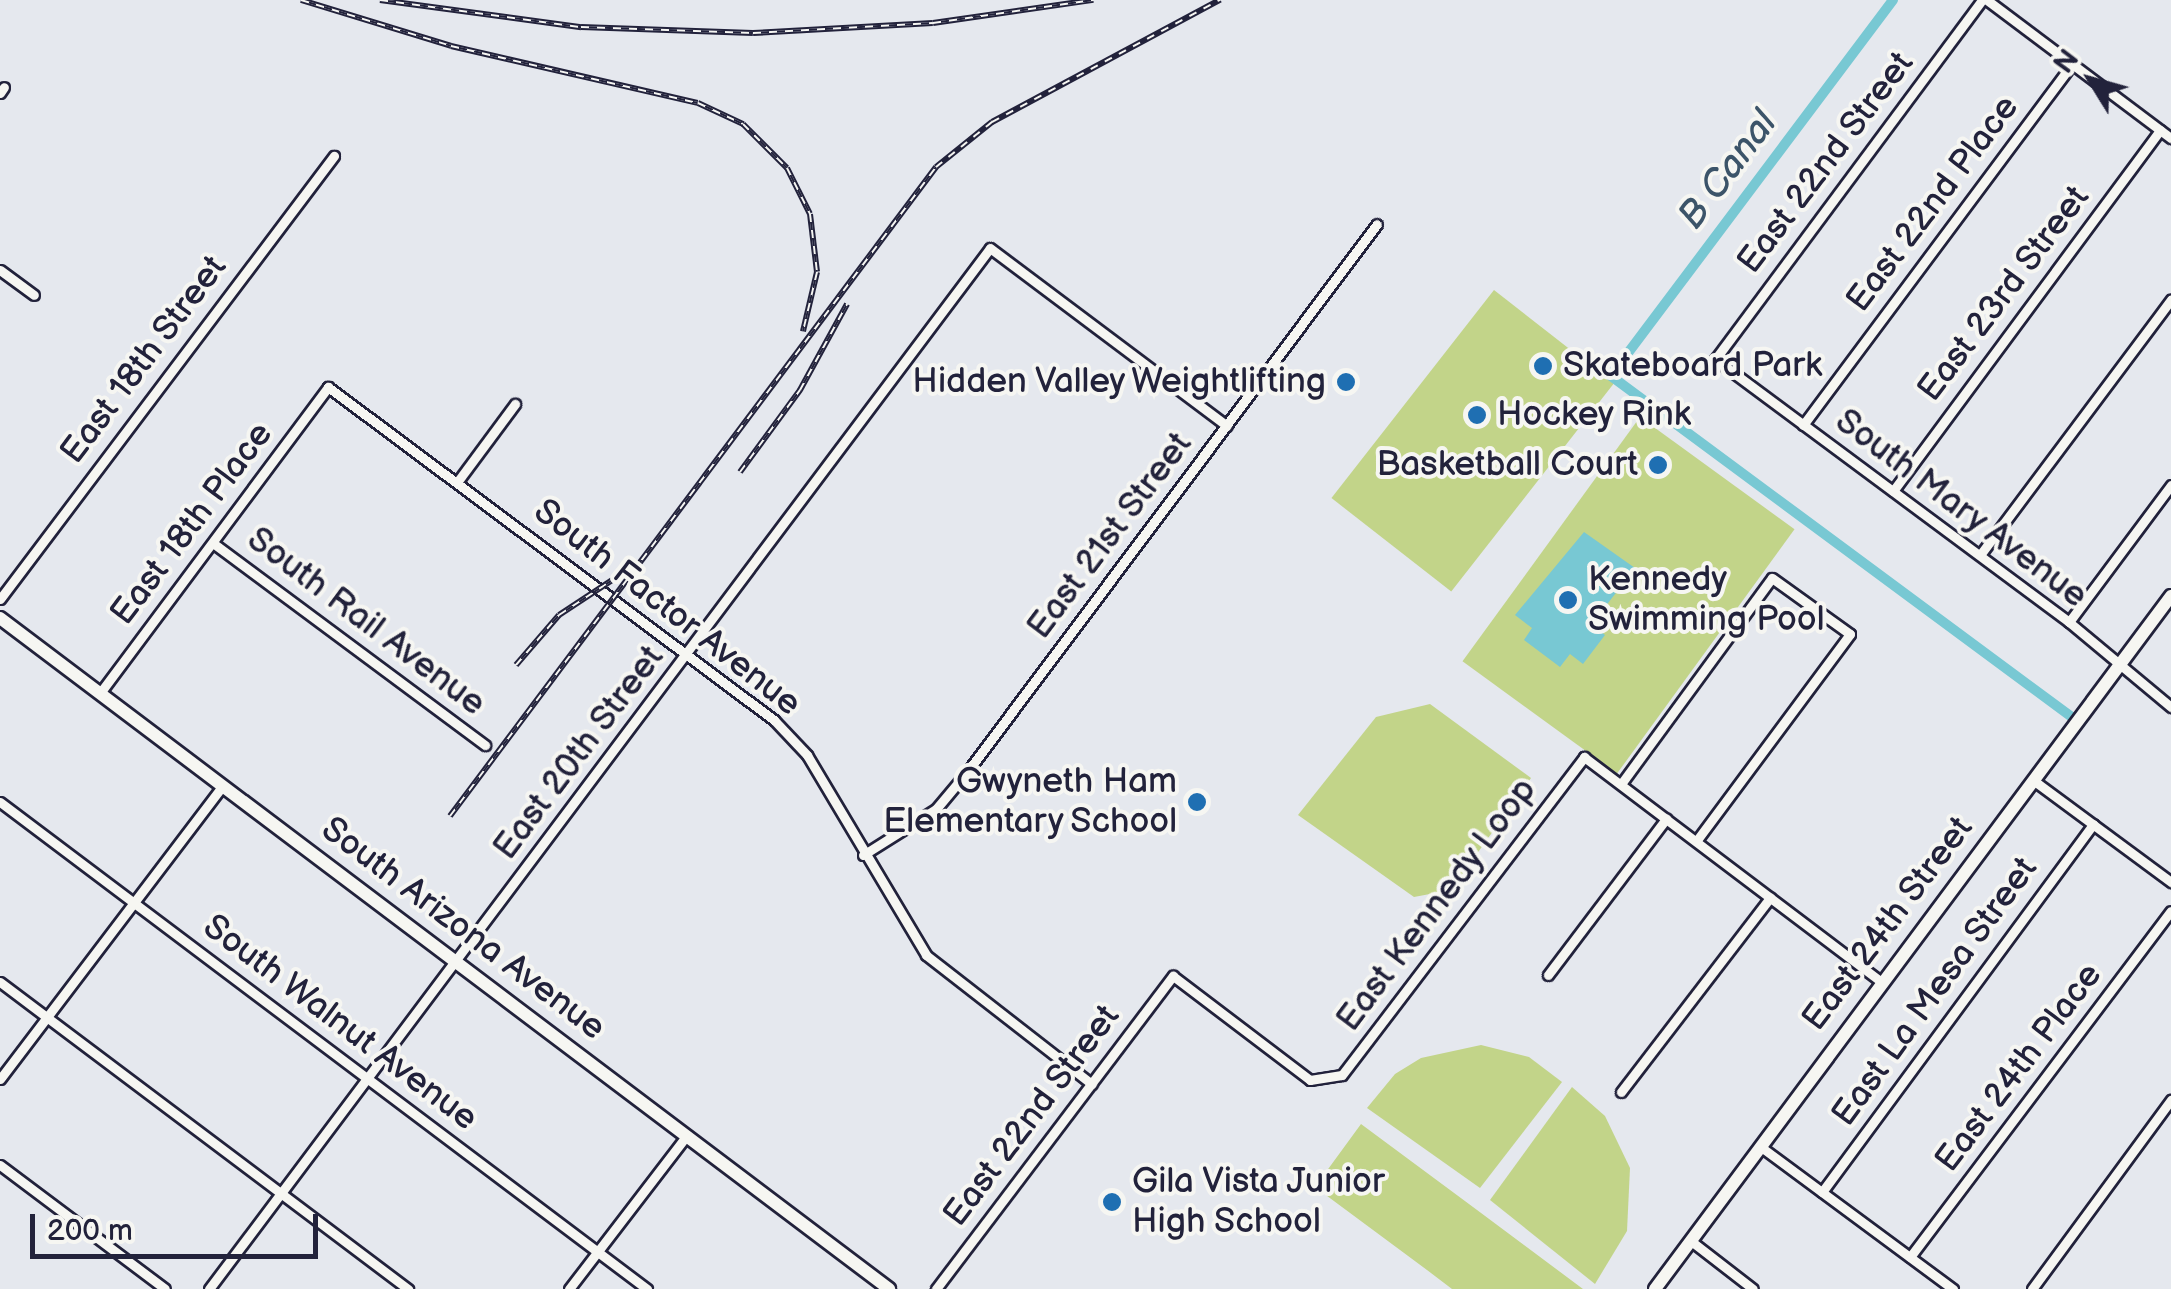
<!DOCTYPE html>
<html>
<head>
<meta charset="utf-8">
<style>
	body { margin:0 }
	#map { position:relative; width:2171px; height:1289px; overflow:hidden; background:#e5e8ee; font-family:"Balsamiq Sans",sans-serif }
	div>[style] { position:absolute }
	.green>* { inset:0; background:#c2d489; transform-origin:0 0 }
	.water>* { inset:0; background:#78c8d3 }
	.canal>* { height:10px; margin:-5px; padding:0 5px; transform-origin:5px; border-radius:5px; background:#78c8d3 }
	.roads { filter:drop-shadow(2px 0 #22223b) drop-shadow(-2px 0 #22223b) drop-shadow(0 2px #22223b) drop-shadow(0 -2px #22223b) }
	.street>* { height:9px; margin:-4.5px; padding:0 4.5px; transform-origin:4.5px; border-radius:4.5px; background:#f6f6f2 }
	.secondary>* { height:12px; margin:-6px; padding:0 6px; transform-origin:6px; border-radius:6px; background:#f6f6f2 }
	.rail>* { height:6px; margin-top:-3px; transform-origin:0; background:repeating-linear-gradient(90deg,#f6f6f2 0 8px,#22223b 0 16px); box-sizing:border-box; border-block:2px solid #22223b }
	.dots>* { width:28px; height:28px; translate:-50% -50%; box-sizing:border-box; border:5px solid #f6f6f2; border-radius:50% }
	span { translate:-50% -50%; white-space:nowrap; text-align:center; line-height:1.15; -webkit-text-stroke:8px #f6f6f2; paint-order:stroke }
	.street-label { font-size:35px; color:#22223b }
	.poi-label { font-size:35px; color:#22223b }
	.left { translate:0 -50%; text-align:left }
	.right { translate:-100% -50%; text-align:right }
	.water-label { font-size:38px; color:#3c5469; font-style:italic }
	.north { position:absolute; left:2041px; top:30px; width:100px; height:100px; -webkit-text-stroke:8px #f6f6f2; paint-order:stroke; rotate:307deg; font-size:28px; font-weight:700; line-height:40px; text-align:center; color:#22223b }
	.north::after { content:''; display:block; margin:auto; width:35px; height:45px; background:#22223b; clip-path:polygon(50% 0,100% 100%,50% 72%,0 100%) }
	.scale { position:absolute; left:30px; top:1214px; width:288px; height:45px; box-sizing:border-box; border:5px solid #22223b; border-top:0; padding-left:12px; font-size:30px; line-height:35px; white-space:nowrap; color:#22223b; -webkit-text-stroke:8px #f6f6f2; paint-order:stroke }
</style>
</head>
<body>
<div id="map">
	<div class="green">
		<div style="left:1494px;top:290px;width:152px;height:264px;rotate:38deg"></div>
		<div style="left:1640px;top:417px;width:191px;height:302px;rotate:36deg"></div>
		<div style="clip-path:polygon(1430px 704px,1531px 778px,1451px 890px,1414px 897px,1298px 815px,1376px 717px)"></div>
		<div style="clip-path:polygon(1481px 1045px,1529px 1057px,1562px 1082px,1480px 1188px,1367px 1108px,1395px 1074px,1421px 1058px)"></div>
		<div style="clip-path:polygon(1572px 1087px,1605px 1116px,1630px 1168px,1627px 1231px,1595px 1284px,1490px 1200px)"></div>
		<div style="clip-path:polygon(1361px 1124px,1473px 1207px,1583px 1289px,1452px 1289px,1427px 1270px,1315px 1187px)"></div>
	</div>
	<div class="water">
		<div style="clip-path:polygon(1584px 532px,1635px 568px,1592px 624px,1605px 635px,1583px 664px,1570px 654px,1560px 667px,1524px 640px,1532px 628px,1515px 615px)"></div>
	</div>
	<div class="canal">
		<div style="left:1893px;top:0;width:470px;rotate:126.9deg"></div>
		<div style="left:1611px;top:376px;width:580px;rotate:36.51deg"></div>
	</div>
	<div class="roads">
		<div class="street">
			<div style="left:1982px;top:0;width:447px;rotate:126.6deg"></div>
			<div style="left:1715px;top:359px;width:441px;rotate:36.6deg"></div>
			<div style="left:2069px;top:622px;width:133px;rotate:39.8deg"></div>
			<div style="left:1987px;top:0;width:230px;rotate:36.9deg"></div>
			<div style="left:0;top:93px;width:7px;rotate:-56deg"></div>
			<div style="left:0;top:270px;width:42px;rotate:36.3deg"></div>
			<div style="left:1803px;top:425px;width:450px;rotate:-53.3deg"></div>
			<div style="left:458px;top:481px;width:96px;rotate:-53.5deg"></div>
			<div style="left:1893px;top:491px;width:449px;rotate:-53.5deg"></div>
			<div style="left:213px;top:543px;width:339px;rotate:36.6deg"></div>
			<div style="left:1980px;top:555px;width:319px;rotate:-53.2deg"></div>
			<div style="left:0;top:599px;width:555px;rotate:-52.99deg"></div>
			<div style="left:2069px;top:622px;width:171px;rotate:-53.3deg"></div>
			<div style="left:100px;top:693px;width:382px;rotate:-53.3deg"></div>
			<div style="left:328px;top:387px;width:557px;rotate:36.75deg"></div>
			<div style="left:774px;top:720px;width:48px;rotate:46.7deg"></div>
			<div style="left:807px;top:755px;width:233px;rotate:59.2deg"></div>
			<div style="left:926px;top:955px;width:210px;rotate:37.9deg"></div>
			<div style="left:2033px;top:780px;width:172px;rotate:36.5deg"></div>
			<div style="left:1621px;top:784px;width:255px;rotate:-53.8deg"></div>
			<div style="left:1772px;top:578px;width:96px;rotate:35.7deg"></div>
			<div style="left:1850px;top:634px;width:258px;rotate:126.6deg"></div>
			<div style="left:0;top:802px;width:810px;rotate:36.97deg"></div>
			<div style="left:863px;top:855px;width:86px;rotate:-32.2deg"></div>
			<div style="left:936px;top:809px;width:48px;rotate:-50deg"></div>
			<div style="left:967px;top:772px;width:684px;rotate:-53.2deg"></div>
			<div style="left:1548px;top:975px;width:196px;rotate:-52.9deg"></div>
			<div style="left:0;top:982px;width:511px;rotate:36.96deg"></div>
			<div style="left:0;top:1079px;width:367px;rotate:-52.8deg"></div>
			<div style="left:1621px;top:1092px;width:245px;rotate:-52.5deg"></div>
			<div style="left:1761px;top:1147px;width:239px;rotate:36.5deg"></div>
			<div style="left:0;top:1165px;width:206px;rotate:36.9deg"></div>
			<div style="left:1822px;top:1192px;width:457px;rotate:-53.6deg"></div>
			<div style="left:1691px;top:1241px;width:78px;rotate:37.7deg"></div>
			<div style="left:1910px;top:1257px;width:433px;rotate:-53deg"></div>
			<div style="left:209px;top:1289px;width:1301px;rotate:-53.12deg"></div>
			<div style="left:990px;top:248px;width:296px;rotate:36.9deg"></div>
			<div style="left:569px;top:1289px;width:194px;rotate:-52.5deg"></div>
			<div style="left:936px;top:1289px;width:393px;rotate:-52.9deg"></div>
			<div style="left:1173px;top:976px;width:172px;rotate:37.2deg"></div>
			<div style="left:1310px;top:1080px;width:32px;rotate:-9deg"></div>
			<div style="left:1342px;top:1075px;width:400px;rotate:-52.7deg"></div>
			<div style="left:1584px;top:757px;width:373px;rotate:37.1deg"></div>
			<div style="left:2032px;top:1289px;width:235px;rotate:-53.7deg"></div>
		</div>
		<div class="secondary">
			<div style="left:0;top:618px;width:1114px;rotate:37.04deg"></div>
			<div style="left:1655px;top:1289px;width:864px;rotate:-53.33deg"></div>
		</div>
	</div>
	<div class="rail">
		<div style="left:301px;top:0;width:157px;rotate:17deg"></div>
		<div style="left:451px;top:46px;width:253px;rotate:13deg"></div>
		<div style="left:698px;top:103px;width:50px;rotate:25deg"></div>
		<div style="left:743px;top:124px;width:62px;rotate:45deg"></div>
		<div style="left:787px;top:168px;width:51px;rotate:63.4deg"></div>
		<div style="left:810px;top:214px;width:58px;rotate:83.1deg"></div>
		<div style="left:817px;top:272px;width:61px;rotate:103.3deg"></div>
		<div style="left:380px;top:0;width:203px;rotate:7.7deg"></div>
		<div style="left:581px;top:27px;width:172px;rotate:2deg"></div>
		<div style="left:753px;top:33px;width:180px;rotate:-3.2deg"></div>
		<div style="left:933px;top:23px;width:162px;rotate:-8.2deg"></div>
		<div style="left:740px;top:472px;width:102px;rotate:-53.8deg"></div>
		<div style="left:800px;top:390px;width:98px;rotate:-61.3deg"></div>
		<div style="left:516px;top:665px;width:66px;rotate:-49.3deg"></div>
		<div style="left:559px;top:615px;width:80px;rotate:-33.3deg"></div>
		<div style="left:450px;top:816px;width:811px;rotate:-53.17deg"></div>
		<div style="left:936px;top:167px;width:72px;rotate:-38.8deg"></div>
		<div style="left:992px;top:122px;width:259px;rotate:-28.2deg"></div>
	</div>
	<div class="dots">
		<div style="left:1543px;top:366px;background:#1f6fb2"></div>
		<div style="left:1346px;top:382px;background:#1f6fb2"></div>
		<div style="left:1477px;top:415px;background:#1f6fb2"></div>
		<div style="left:1658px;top:465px;background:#1f6fb2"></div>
		<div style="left:1568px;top:600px;background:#1f6fb2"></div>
		<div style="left:1197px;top:802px;background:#1f6fb2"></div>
		<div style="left:1112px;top:1202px;background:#1f6fb2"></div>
	</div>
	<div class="street-label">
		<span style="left:1826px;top:163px;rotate:-53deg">East 22nd Street</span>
		<span style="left:1933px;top:204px;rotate:-53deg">East 22nd Place</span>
		<span style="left:2004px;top:294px;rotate:-53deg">East 23rd Street</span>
		<span style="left:144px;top:360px;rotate:-53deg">East 18th Street</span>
		<span style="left:1961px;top:509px;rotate:37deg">South Mary Avenue</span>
		<span style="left:192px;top:524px;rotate:-53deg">East 18th Place</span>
		<span style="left:1110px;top:536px;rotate:-53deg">East 21st Street</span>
		<span style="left:667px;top:608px;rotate:38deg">South Factor Avenue</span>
		<span style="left:366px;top:622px;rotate:37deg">South Rail Avenue</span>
		<span style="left:579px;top:753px;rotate:-53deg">East 20th Street</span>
		<span style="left:1437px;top:905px;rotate:-53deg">East Kennedy Loop</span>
		<span style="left:1888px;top:924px;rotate:-53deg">East 24th Street</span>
		<span style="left:463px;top:929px;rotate:37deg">South Arizona Avenue</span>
		<span style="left:1935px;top:992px;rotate:-54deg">East La Mesa Street</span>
		<span style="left:340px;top:1023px;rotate:37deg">South Walnut Avenue</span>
		<span style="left:2019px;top:1068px;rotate:-53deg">East 24th Place</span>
		<span style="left:1032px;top:1116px;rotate:-53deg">East 22nd Street</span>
	</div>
	<div class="poi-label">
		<span class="left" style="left:1563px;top:366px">Skateboard Park</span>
		<span class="right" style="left:1326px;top:382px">Hidden Valley Weightlifting</span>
		<span class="left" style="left:1497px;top:415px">Hockey Rink</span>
		<span class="right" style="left:1638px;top:465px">Basketball Court</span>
		<span class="left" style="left:1588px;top:600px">Kennedy<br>Swimming Pool</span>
		<span class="right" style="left:1177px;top:802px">Gwyneth Ham<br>Elementary School</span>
		<span class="left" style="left:1132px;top:1202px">Gila Vista Junior<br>High School</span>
	</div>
	<div class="water-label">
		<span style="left:1728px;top:170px;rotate:-53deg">B Canal</span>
	</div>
	<div class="north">N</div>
	<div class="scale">200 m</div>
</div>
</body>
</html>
